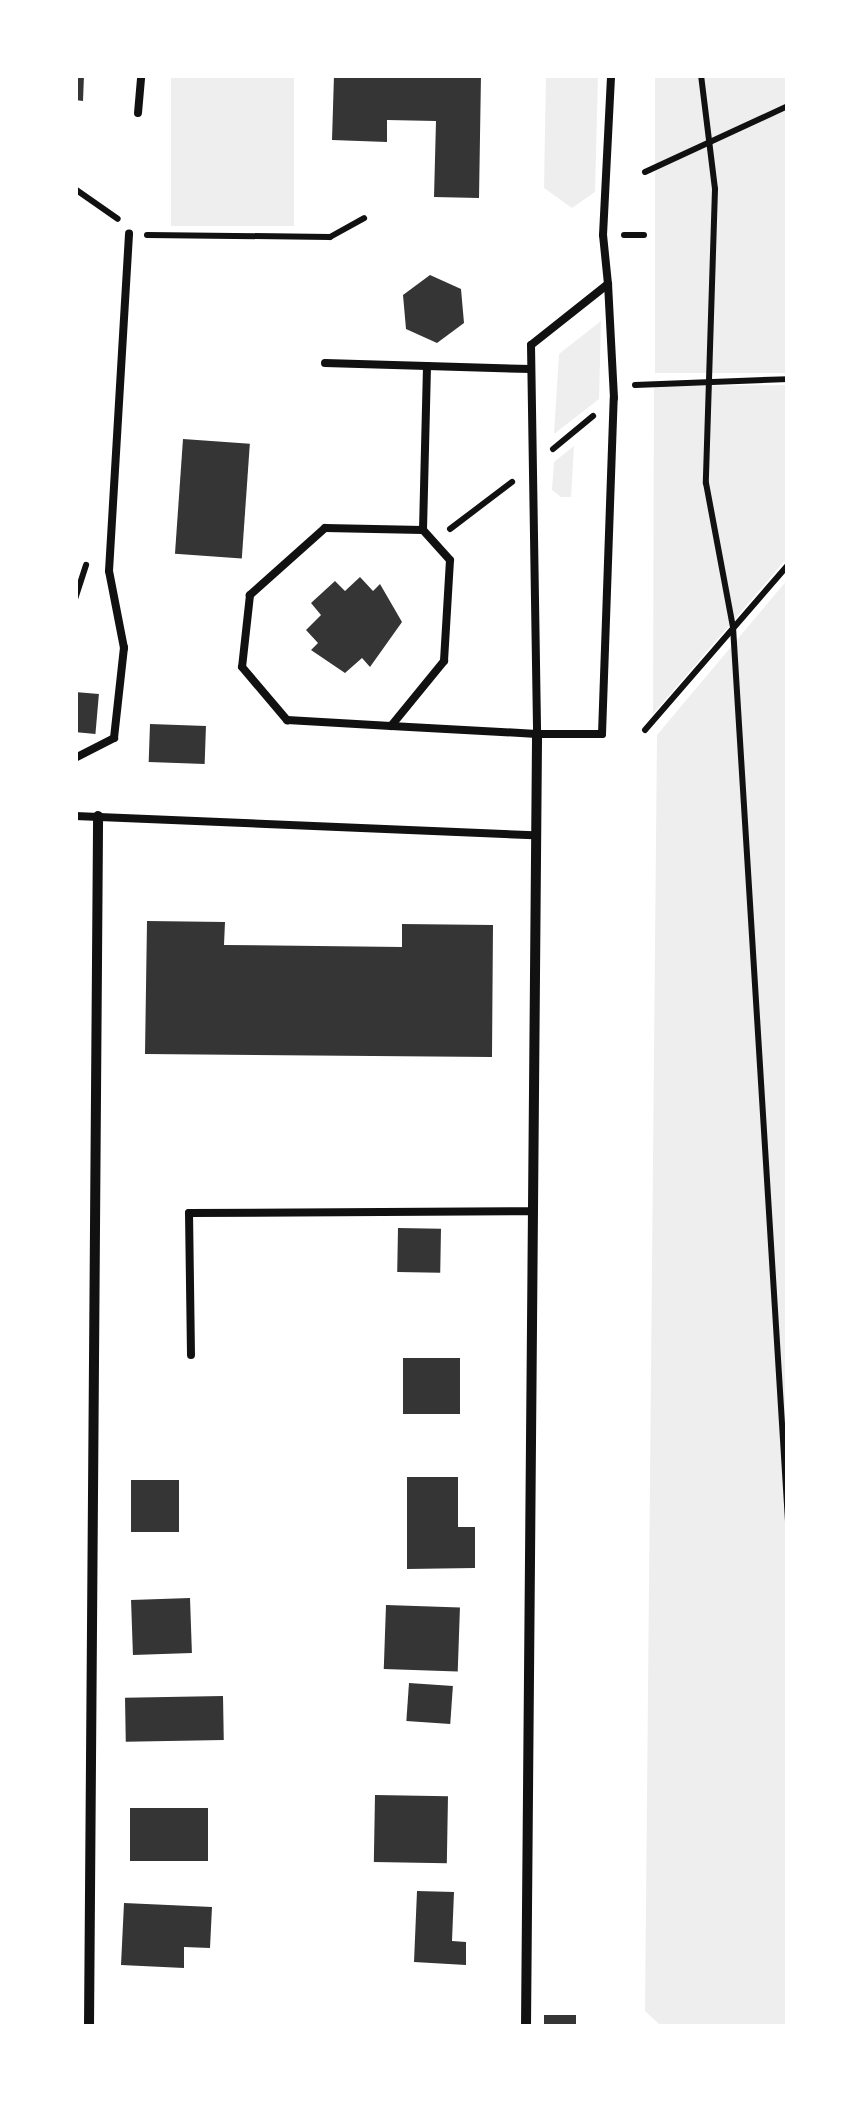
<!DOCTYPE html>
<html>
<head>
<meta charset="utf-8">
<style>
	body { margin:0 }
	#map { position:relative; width:863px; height:2102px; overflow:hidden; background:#fff; font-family:"Roboto Condensed",sans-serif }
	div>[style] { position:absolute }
	.green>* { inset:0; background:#eee; transform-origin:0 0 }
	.building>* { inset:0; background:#353535; transform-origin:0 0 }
	.path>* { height:6px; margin:-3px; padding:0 3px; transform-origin:3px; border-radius:3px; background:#111 }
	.service>* { height:8px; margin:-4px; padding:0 4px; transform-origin:4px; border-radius:4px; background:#111 }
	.minor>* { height:10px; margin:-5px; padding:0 5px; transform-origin:5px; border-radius:5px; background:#111 }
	span { translate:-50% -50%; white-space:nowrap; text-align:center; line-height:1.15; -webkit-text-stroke:10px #fff; paint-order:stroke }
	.frame { position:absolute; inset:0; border:78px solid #fff; pointer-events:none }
</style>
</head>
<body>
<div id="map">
	<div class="green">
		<div style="left:171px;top:75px;width:123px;height:151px"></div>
		<div style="clip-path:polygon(546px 75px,598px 75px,595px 192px,572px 208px,544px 188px)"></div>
		<div style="left:655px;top:75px;width:133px;height:298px"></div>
		<div style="clip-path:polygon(601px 321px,599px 399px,554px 434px,559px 354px)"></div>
		<div style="clip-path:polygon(788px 385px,788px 557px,653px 714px,654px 386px)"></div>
		<div style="clip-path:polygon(574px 446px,571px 497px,561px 497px,552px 490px,554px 462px)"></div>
		<div style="clip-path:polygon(788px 579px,788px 2027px,662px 2027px,645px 2011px,657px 735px)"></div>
	</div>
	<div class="building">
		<div style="clip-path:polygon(75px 75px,84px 75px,83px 101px,75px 100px)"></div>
		<div style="clip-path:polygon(334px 75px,481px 75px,479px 198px,434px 197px,436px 121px,387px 120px,387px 142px,332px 140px)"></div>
		<div style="clip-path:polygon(430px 275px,461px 289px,464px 323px,437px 343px,406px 329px,403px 295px)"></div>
		<div style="left:183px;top:439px;width:67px;height:115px;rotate:4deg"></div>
		<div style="clip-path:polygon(360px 577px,373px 591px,380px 584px,402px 622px,370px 667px,362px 658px,345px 673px,311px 650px,318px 643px,306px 630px,321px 615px,311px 603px,335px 581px,345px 591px)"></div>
		<div style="left:75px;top:692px;width:24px;height:40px;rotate:5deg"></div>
		<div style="left:150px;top:724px;width:56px;height:38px;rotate:2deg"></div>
		<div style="clip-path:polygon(147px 921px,225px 922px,224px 945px,402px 947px,402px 924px,493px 925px,492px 1057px,145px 1054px)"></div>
		<div style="left:398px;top:1228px;width:43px;height:44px;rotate:1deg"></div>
		<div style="left:403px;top:1358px;width:57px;height:56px"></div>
		<div style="clip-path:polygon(407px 1477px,458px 1477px,458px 1527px,475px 1527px,475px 1568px,407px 1569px)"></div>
		<div style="left:131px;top:1480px;width:48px;height:52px"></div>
		<div style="left:190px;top:1598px;width:55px;height:59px;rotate:88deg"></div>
		<div style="left:386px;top:1605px;width:74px;height:64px;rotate:2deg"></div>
		<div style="left:409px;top:1683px;width:44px;height:38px;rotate:4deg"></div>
		<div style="left:223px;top:1696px;width:44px;height:98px;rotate:89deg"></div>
		<div style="left:375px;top:1795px;width:73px;height:67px;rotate:1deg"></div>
		<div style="left:208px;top:1808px;width:53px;height:78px;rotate:90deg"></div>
		<div style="clip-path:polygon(417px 1891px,454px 1892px,452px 1941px,466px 1942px,466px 1965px,414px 1962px)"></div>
		<div style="clip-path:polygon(124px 1903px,212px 1907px,210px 1948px,184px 1947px,184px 1968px,121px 1965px)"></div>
		<div style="left:544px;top:2015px;width:32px;height:12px"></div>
	</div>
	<div class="path">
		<div style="left:701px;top:75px;width:115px;rotate:83deg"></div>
		<div style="left:715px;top:189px;width:294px;rotate:91.8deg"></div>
		<div style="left:706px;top:483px;width:147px;rotate:79.4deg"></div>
		<div style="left:733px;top:627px;width:896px;rotate:86.48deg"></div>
		<div style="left:645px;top:172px;width:157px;rotate:-24.8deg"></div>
		<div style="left:75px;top:189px;width:52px;rotate:34.9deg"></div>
		<div style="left:147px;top:235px;width:183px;rotate:0.6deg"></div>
		<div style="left:330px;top:237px;width:39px;rotate:-29deg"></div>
		<div style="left:624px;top:235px;width:20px"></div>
		<div style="left:635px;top:385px;width:153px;rotate:-2.2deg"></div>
		<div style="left:553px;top:449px;width:52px;rotate:-39.5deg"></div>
		<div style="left:450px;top:529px;width:78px;rotate:-37.2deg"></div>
		<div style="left:75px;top:599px;width:36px;rotate:-72deg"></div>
		<div style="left:645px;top:730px;width:218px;rotate:-49.1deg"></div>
	</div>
	<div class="service">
		<div style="left:138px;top:113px;width:38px;rotate:-85deg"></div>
		<div style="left:608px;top:284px;width:98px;rotate:141.6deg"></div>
		<div style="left:531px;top:345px;width:389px;rotate:89.1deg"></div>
		<div style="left:537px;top:734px;width:65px"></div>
		<div style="left:602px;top:734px;width:336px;rotate:-88deg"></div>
		<div style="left:614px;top:398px;width:114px;rotate:-93deg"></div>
		<div style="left:608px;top:284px;width:49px;rotate:-95.8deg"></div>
		<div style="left:603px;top:235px;width:160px;rotate:-87.1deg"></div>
		<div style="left:325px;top:363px;width:102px;rotate:1.7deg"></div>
		<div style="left:423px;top:530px;width:164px;rotate:-88.6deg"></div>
		<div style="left:427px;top:366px;width:104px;rotate:1.7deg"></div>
		<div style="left:391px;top:726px;width:84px;rotate:-50.8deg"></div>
		<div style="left:444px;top:661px;width:101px;rotate:-86.6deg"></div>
		<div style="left:450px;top:560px;width:40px;rotate:-132deg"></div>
		<div style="left:423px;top:530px;width:98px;rotate:-178.8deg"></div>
		<div style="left:325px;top:528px;width:101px;rotate:138.2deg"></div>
		<div style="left:250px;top:595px;width:72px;rotate:96.3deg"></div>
		<div style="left:242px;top:667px;width:70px;rotate:49.7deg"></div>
		<div style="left:287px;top:720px;width:104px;rotate:3.3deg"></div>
		<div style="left:391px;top:726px;width:146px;rotate:3.1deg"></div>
		<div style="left:75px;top:758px;width:44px;rotate:-27.1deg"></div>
		<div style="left:114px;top:738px;width:91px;rotate:-83.7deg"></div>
		<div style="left:124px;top:648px;width:78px;rotate:-101deg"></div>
		<div style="left:109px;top:571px;width:338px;rotate:-86.6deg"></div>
		<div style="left:75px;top:816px;width:459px;rotate:2.4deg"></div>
		<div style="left:191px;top:1355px;width:142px;rotate:-90.8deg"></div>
		<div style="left:189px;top:1213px;width:343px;rotate:-0.3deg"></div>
	</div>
	<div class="minor">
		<div style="left:89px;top:2027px;width:1211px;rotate:-89.57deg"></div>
		<div style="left:526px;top:2027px;width:1293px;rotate:-89.51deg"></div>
	</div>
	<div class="frame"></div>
</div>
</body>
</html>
